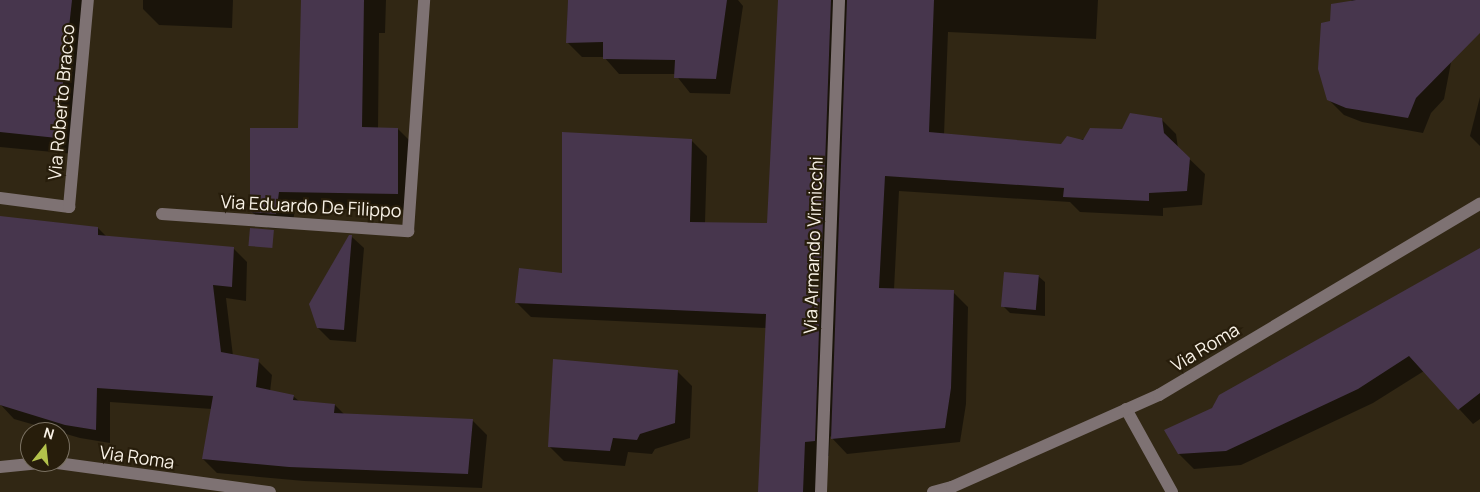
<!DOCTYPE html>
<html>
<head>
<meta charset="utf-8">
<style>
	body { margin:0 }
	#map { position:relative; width:1480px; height:492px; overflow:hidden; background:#312714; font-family:Manrope,sans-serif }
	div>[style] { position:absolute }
	.shadow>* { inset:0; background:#0007 }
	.building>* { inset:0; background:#47364d; transform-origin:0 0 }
	.minor>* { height:12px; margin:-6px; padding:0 6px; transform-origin:6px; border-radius:6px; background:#7e7273 }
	span { translate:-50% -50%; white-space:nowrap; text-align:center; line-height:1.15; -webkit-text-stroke:4.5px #271d0b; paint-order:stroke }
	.street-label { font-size:18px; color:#f9f2e7 }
	.north { position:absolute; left:20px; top:422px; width:50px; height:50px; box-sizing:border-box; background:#271d0b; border:1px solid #7b7263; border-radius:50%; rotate:16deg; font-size:14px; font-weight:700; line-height:20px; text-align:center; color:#f9f2e7 }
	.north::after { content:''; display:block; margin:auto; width:18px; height:22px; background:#b3c24b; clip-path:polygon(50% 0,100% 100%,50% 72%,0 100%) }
</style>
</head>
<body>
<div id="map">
	<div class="shadow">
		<div style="clip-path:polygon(0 0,87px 0,74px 154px,0 147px)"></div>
		<div style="clip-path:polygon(143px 0,233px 0,232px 28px,159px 25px,143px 9px)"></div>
		<div style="clip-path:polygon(303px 0,386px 0,385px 33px,379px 33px,378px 129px,398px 129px,414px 145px,413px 210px,295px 208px,292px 229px,268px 228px,251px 211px,299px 129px)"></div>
		<div style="clip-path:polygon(568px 0,738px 0,743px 6px,730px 94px,690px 93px,675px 74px,619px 74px,604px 57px,582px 57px,567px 42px)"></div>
		<div style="clip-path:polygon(779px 0,1098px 0,1096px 39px,948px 32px,944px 135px,1061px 145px,1161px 119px,1176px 134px,1178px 148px,1205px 174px,1202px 205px,1163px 208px,1163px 216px,1080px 212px,1070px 202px,899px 191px,894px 290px,953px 292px,968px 307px,966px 404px,960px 442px,847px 454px,830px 436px,829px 456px,820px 456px,818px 492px,759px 492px,766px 328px,531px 317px,516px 302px,563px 274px,692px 141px,707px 156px,705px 223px,768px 224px)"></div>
		<div style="clip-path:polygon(1352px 0,1463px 0,1444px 99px,1431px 113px,1423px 133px,1362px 122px,1344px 115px,1329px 100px,1331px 23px)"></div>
		<div style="clip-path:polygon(1480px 97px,1480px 146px,1470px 136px)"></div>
		<div style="clip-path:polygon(0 218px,98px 228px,107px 237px,233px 248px,247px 262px,246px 301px,226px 298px,233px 356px,258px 361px,272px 375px,270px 392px,293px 396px,299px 401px,335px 405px,345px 415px,473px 421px,487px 435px,482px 488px,304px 481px,217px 473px,203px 459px,212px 409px,110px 402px,110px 443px,80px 438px,14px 419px,0 404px)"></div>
		<div style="clip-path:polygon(352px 237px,364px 248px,356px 342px,330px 340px,318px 328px)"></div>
		<div style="clip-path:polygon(1480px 250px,1480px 419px,1473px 424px,1424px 371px,1373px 403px,1241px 465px,1194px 469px,1179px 454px,1212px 409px)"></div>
		<div style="clip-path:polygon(1038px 276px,1045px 282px,1045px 316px,1010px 313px,1003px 306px)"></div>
		<div style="clip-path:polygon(677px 371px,692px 386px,690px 438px,655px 449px,652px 454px,628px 452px,625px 466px,564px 461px,549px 446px)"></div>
	</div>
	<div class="building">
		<div style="clip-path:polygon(0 0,72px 0,57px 138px,0 132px)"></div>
		<div style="clip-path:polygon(301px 0,364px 0,362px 127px,398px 128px,398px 194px,279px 192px,276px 214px,250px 212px,250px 128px,298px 128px)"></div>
		<div style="clip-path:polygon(568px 0,727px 0,716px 79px,674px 78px,675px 60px,603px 59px,603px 42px,566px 43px)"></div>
		<div style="clip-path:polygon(778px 0,831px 0,815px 441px,805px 442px,803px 492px,758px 492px,766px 314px,515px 303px,519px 268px,562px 273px,562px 132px,692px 139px,690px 222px,767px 223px)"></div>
		<div style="clip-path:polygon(847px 0,934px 0,929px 132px,1061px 144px,1067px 136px,1083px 140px,1090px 128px,1122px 129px,1130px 113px,1162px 118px,1164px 133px,1190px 158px,1187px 191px,1149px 193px,1149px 201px,1063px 197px,1064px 188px,885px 176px,879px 288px,954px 290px,951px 388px,945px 428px,831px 439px)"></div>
		<div style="clip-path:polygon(1356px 0,1480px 0,1480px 33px,1416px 98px,1408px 118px,1346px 108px,1327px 100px,1318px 69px,1321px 23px,1330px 21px,1331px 4px)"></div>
		<div style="clip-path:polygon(0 216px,98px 227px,98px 235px,234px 247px,232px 287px,213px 285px,221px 352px,259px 359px,256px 387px,294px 395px,293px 400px,335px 404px,334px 413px,473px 419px,468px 474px,289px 467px,202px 459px,213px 396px,97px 388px,96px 430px,65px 425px,0 405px)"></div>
		<div style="left:250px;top:228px;width:24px;height:18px;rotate:5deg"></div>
		<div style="clip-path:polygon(349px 235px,352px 235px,344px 330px,317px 328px,309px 304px)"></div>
		<div style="clip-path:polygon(1480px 248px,1480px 393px,1458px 410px,1409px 356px,1358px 389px,1226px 451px,1178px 454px,1164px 430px,1212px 408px,1219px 395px)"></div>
		<div style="left:1004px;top:272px;width:35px;height:35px;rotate:5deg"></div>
		<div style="clip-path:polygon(553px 359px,678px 370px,675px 423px,640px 434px,637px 440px,613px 438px,610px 451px,548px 447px)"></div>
	</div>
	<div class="minor">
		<div style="left:0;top:198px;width:70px;rotate:7.4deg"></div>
		<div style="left:69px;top:207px;width:208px;rotate:-84.8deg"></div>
		<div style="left:162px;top:214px;width:247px;rotate:4deg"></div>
		<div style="left:408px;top:231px;width:232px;rotate:-86deg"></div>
		<div style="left:1126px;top:409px;width:95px;rotate:61deg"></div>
		<div style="left:0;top:467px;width:50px;rotate:-5.7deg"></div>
		<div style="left:50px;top:462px;width:222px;rotate:7.8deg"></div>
		<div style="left:821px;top:492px;width:492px;rotate:-87.9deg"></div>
		<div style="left:933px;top:492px;width:20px;rotate:-15deg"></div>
		<div style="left:952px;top:487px;width:227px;rotate:-24deg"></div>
		<div style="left:1159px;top:395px;width:374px;rotate:-30.8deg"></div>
	</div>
	<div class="street-label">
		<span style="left:61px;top:102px;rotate:-85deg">Via Roberto Bracco</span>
		<span style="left:311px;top:206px;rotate:3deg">Via Eduardo De Filippo</span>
		<span style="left:813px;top:245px;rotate:-88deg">Via Armando Virnicchi</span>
		<span style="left:1205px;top:347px;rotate:-31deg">Via Roma</span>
		<span style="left:137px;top:457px;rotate:8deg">Via Roma</span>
	</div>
	<div class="north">N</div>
</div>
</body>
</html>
